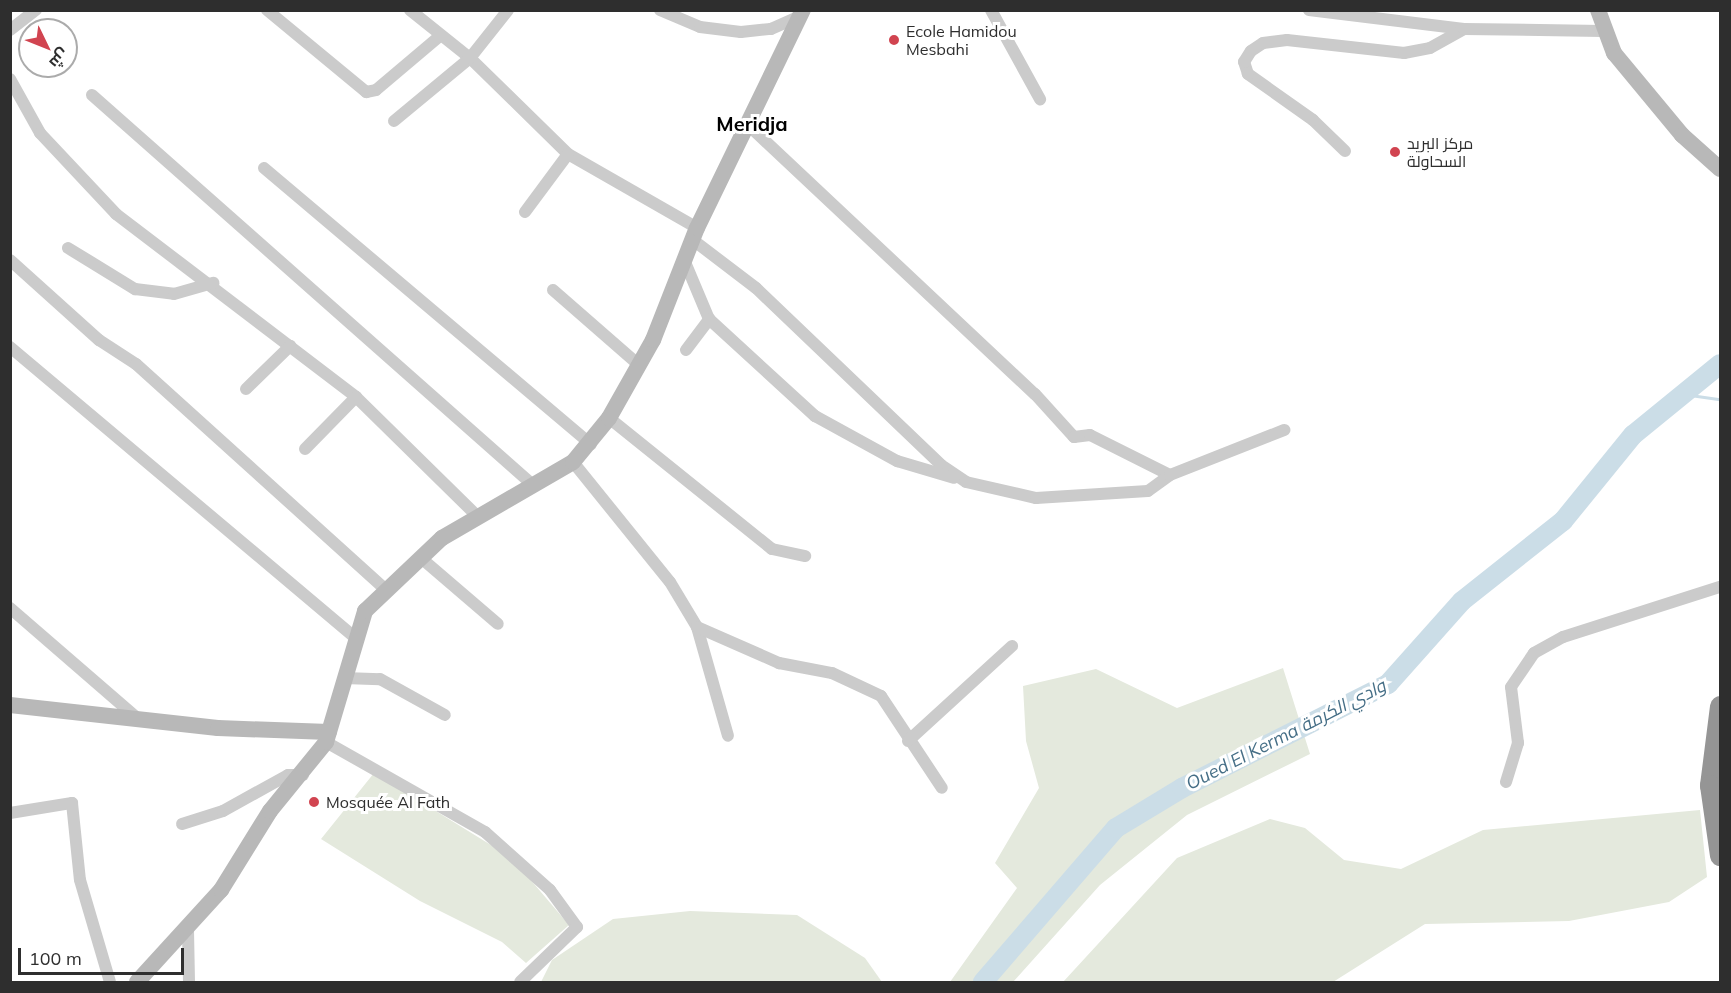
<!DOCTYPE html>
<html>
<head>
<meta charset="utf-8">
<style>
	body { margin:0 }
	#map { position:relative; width:1731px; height:993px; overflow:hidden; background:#fff; font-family:Mulish,Cairo,sans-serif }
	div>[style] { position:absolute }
	.green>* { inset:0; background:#e4e9dd }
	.stream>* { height:3px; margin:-1.5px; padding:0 1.5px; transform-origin:1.5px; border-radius:1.5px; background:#cbdde7 }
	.river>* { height:20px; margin:-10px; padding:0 10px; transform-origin:10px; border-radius:10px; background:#cbdde7 }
	.street>* { height:12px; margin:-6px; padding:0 6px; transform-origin:6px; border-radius:6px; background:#cbcbcb }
	.secondary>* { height:16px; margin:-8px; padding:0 8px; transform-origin:8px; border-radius:8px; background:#b8b8b8 }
	.highway>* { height:21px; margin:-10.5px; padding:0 10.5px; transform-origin:10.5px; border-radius:10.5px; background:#959595 }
	.dots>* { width:16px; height:16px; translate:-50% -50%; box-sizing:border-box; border:3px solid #fff; border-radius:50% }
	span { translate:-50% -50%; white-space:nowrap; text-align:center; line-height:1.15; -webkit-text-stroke:6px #fff; paint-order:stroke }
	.poi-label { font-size:16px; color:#2e2e2e }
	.left { translate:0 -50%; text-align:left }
	.water-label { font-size:18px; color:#456e86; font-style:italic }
	.quarter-label { font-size:20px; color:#000; font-weight:700 }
	.frame { position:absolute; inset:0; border:12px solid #2e2e2e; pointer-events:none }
	.north { position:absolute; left:18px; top:18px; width:60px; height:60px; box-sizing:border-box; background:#fff; border:2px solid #ababab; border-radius:50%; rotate:133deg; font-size:16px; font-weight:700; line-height:24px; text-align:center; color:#2e2e2e }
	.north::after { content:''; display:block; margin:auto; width:21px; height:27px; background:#d14450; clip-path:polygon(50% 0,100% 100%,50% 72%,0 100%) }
	.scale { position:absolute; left:18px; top:948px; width:166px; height:27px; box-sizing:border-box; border:3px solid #2e2e2e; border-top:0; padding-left:8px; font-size:18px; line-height:21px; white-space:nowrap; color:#2e2e2e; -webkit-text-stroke:4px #fff; paint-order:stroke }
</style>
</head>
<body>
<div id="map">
	<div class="green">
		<div style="clip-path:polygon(1283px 668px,1310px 754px,1187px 815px,1100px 885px,1013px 982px,950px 982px,1017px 888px,995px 863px,1039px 788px,1026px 741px,1023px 686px,1096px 669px,1177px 708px)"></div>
		<div style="clip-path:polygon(374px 773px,512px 858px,569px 925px,526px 963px,502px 942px,420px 901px,321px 839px)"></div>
		<div style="clip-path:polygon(1700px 810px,1707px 877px,1669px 902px,1569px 921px,1425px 924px,1333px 982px,1063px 982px,1177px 858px,1270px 819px,1305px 828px,1344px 860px,1401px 869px,1483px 830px)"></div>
		<div style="clip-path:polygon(690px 911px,797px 915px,865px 958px,882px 982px,541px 982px,552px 960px,613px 919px)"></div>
	</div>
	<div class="stream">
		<div style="left:1683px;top:394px;width:37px;rotate:8deg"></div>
	</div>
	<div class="river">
		<div style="left:983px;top:982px;width:203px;rotate:-49.2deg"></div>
		<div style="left:1116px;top:828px;width:77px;rotate:-31.2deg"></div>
		<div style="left:1182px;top:788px;width:231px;rotate:-26.8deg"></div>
		<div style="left:1388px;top:684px;width:111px;rotate:-48.3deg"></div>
		<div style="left:1462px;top:601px;width:129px;rotate:-38.4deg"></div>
		<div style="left:1563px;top:521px;width:111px;rotate:-50.9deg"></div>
		<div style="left:1633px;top:435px;width:112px;rotate:-39.2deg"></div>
	</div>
	<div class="street">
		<div style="left:267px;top:10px;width:129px;rotate:39.6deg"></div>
		<div style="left:366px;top:92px;width:10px;rotate:-11deg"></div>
		<div style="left:376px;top:90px;width:84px;rotate:-40.2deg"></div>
		<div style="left:410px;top:10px;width:77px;rotate:38.7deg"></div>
		<div style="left:470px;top:58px;width:137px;rotate:44.4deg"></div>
		<div style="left:568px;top:154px;width:149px;rotate:29.8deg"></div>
		<div style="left:660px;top:10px;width:43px;rotate:23deg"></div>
		<div style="left:700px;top:27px;width:41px;rotate:7deg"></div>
		<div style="left:741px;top:32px;width:30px;rotate:-6deg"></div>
		<div style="left:771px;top:29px;width:32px;rotate:-24deg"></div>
		<div style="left:991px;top:10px;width:102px;rotate:61.2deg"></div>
		<div style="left:1309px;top:10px;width:156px;rotate:7deg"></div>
		<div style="left:10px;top:30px;width:33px;rotate:-38deg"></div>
		<div style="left:10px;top:79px;width:62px;rotate:60.9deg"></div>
		<div style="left:40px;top:133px;width:111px;rotate:46.8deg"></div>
		<div style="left:116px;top:214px;width:302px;rotate:37.3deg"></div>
		<div style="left:356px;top:397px;width:168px;rotate:44.5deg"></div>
		<div style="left:92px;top:95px;width:589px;rotate:41.49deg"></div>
		<div style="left:394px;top:121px;width:99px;rotate:-39.7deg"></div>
		<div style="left:470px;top:58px;width:61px;rotate:-51.6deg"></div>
		<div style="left:746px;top:123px;width:396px;rotate:43.2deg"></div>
		<div style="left:1035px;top:394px;width:58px;rotate:47.8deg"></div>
		<div style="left:1074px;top:437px;width:16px;rotate:-7deg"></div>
		<div style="left:1090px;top:435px;width:89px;rotate:26.6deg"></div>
		<div style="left:1345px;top:151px;width:45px;rotate:-135.9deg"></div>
		<div style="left:1313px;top:120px;width:80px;rotate:-144.7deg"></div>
		<div style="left:1248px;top:74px;width:13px;rotate:-108deg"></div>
		<div style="left:1244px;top:62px;width:13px;rotate:-58deg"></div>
		<div style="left:1251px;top:51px;width:14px;rotate:-34deg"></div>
		<div style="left:1263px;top:43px;width:24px;rotate:-7deg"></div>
		<div style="left:1287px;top:40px;width:118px;rotate:6.3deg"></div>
		<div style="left:1404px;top:53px;width:26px;rotate:-11deg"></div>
		<div style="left:1430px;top:48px;width:39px;rotate:-29deg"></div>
		<div style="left:1464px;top:29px;width:138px;rotate:0.8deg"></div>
		<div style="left:264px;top:168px;width:428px;rotate:40.2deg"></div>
		<div style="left:525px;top:212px;width:72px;rotate:-53.4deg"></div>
		<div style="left:693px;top:240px;width:79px;rotate:37.3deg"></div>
		<div style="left:756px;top:288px;width:256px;rotate:43.7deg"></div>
		<div style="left:941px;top:465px;width:30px;rotate:34deg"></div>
		<div style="left:966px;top:482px;width:72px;rotate:12.9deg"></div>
		<div style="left:1036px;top:498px;width:112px;rotate:-3.6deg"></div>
		<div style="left:1148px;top:491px;width:27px;rotate:-36deg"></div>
		<div style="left:1170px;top:475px;width:123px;rotate:-21.5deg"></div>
		<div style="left:68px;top:248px;width:79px;rotate:31.5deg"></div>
		<div style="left:135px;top:289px;width:39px;rotate:7deg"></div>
		<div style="left:174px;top:294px;width:41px;rotate:-15.8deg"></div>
		<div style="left:10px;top:260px;width:120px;rotate:42deg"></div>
		<div style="left:99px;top:340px;width:44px;rotate:33deg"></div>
		<div style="left:136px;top:364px;width:337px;rotate:42.1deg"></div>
		<div style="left:685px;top:262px;width:62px;rotate:67.2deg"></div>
		<div style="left:709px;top:319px;width:144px;rotate:42.5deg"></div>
		<div style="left:815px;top:416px;width:94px;rotate:28.8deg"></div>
		<div style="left:897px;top:461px;width:59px;rotate:16.6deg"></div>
		<div style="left:553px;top:290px;width:114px;rotate:41.1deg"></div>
		<div style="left:10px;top:347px;width:450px;rotate:40.1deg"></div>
		<div style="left:686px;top:350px;width:39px;rotate:-53deg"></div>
		<div style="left:246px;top:389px;width:62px;rotate:-44.3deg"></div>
		<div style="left:609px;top:418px;width:209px;rotate:38.8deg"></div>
		<div style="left:772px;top:549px;width:34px;rotate:12deg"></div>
		<div style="left:305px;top:449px;width:73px;rotate:-45.6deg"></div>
		<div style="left:573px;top:462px;width:154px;rotate:51.1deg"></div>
		<div style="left:670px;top:582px;width:52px;rotate:59deg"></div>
		<div style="left:697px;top:627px;width:113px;rotate:74.1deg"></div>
		<div style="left:421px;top:558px;width:101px;rotate:40.6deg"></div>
		<div style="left:10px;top:608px;width:169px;rotate:40.9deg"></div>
		<div style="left:697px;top:627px;width:90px;rotate:23.7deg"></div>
		<div style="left:779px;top:663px;width:54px;rotate:10.7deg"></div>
		<div style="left:832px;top:673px;width:54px;rotate:25.1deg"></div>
		<div style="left:881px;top:696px;width:110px;rotate:56.5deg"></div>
		<div style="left:344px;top:678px;width:36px;rotate:2deg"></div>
		<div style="left:380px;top:679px;width:74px;rotate:29deg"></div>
		<div style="left:908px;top:741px;width:141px;rotate:-42.4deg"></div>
		<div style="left:326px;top:742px;width:183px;rotate:29.5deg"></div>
		<div style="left:485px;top:832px;width:87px;rotate:41.7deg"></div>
		<div style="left:550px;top:890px;width:46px;rotate:53.9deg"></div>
		<div style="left:577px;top:927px;width:79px;rotate:136deg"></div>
		<div style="left:1506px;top:782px;width:41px;rotate:-72.9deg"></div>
		<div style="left:1518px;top:743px;width:56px;rotate:-97.1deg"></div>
		<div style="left:1511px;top:687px;width:41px;rotate:-55.9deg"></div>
		<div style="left:1534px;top:653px;width:33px;rotate:-29deg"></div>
		<div style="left:1563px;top:637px;width:165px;rotate:-17.7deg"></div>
		<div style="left:10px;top:813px;width:63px;rotate:-9.2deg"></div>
		<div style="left:72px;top:803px;width:77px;rotate:84.1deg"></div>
		<div style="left:80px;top:880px;width:106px;rotate:73.6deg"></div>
		<div style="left:182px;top:824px;width:43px;rotate:-17.6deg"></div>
		<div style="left:223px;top:811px;width:74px;rotate:-29deg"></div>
		<div style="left:288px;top:775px;width:15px"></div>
		<div style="left:188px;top:930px;width:52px;rotate:88.9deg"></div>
	</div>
	<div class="secondary">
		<div style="left:1598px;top:10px;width:46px;rotate:69.6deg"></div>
		<div style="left:1614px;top:53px;width:107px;rotate:50.3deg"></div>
		<div style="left:1682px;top:135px;width:51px;rotate:41.8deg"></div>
		<div style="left:10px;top:705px;width:209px;rotate:6.3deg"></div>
		<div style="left:218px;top:728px;width:111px;rotate:2.1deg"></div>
		<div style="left:137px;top:982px;width:125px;rotate:-47.6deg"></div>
		<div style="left:221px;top:890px;width:93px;rotate:-58.2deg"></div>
		<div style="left:270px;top:811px;width:89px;rotate:-50.9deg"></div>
		<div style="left:326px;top:742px;width:137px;rotate:-73.4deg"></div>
		<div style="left:365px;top:611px;width:106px;rotate:-43.5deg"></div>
		<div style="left:442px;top:538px;width:151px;rotate:-30.1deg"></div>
		<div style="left:573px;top:462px;width:57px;rotate:-50.7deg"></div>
		<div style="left:609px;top:418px;width:90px;rotate:-60.6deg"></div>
		<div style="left:653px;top:340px;width:120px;rotate:-68.6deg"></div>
		<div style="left:697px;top:228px;width:242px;rotate:-64.1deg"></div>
	</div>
	<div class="highway">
		<div style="left:1720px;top:706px;width:80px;rotate:97.2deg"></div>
		<div style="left:1710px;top:785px;width:71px;rotate:81.9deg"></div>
	</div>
	<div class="dots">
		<div style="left:894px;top:40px;background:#d14450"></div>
		<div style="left:1395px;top:152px;background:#d14450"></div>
		<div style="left:314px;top:802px;background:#d14450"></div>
	</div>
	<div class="poi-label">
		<span class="left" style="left:906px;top:40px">Ecole Hamidou<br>Mesbahi</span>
		<span class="left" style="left:1407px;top:152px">مركز البريد<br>السحاولة</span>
		<span class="left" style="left:326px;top:802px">Mosquée Al Fath</span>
	</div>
	<div class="water-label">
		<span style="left:1286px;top:735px;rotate:-27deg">Oued El Kerma وادي الكرمة</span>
	</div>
	<div class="quarter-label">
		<span style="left:752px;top:123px">Meridja</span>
	</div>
	<div class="frame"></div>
	<div class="north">ش</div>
	<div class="scale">100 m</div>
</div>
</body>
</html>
